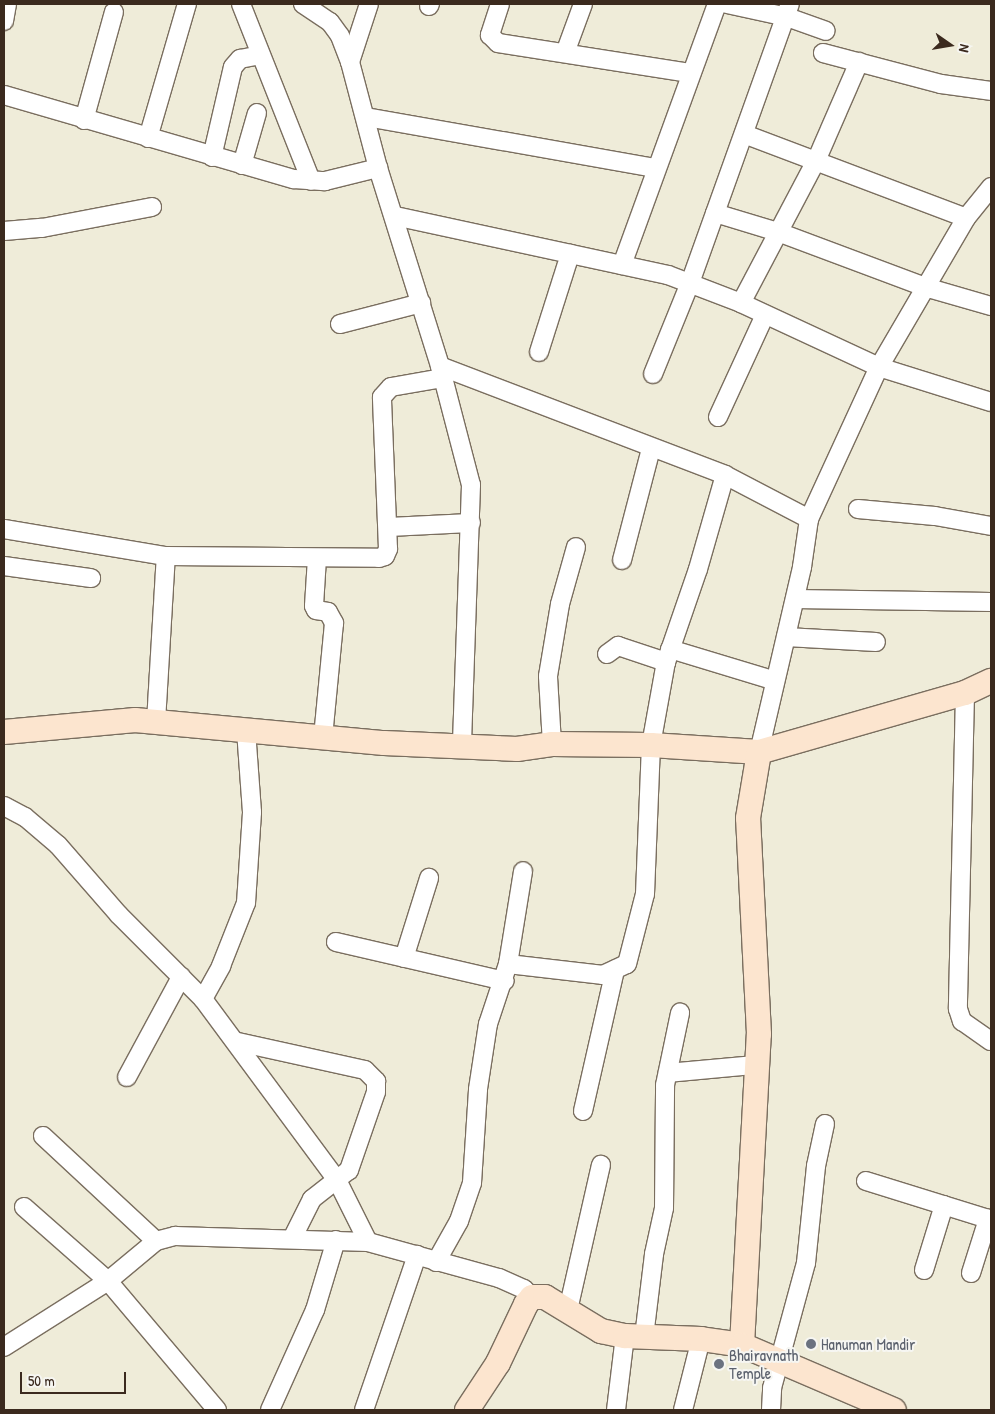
<!DOCTYPE html>
<html>
<head>
<meta charset="utf-8">
<style>
	body { margin:0 }
	#map { position:relative; width:995px; height:1414px; overflow:hidden; background:#efecd9; font-family:"Patrick Hand",sans-serif }
	div>[style] { position:absolute }
	.roads { filter:drop-shadow(1px 0 #7a6e5f) drop-shadow(-1px 0 #7a6e5f) drop-shadow(0 1px #7a6e5f) drop-shadow(0 -1px #7a6e5f) }
	.street>* { height:18px; margin:-9px; padding:0 9px; transform-origin:9px; border-radius:9px; background:#fff }
	.secondary>* { height:24px; margin:-12px; padding:0 12px; transform-origin:12px; border-radius:12px; background:#fce5cf }
	.dots>* { width:14px; height:14px; translate:-50% -50%; box-sizing:border-box; border:2px solid #f6f6f2; border-radius:50% }
	span { translate:-50% -50%; white-space:nowrap; text-align:center; line-height:1.15; -webkit-text-stroke:4px #f6f6f2; paint-order:stroke }
	.worship-label { font-size:16px; color:#5b616d }
	.left { translate:0 -50%; text-align:left }
	.frame { position:absolute; inset:0; border:5px solid #3b2a1e; pointer-events:none }
	.north { position:absolute; left:925px; top:20px; width:50px; height:50px; -webkit-text-stroke:4px #f6f6f2; paint-order:stroke; rotate:103deg; font-size:14px; font-weight:700; line-height:20px; text-align:center; color:#3b2a1e }
	.north::after { content:''; display:block; margin:auto; width:18px; height:22px; background:#3b2a1e; clip-path:polygon(50% 0,100% 100%,50% 72%,0 100%) }
	.scale { position:absolute; left:20px; top:1372px; width:106px; height:22px; box-sizing:border-box; border:2px solid #3b2a1e; border-top:0; padding-left:6px; font-size:15px; line-height:18px; white-space:nowrap; color:#3b2a1e; -webkit-text-stroke:4px #f6f6f2; paint-order:stroke }
</style>
</head>
<body>
<div id="map">
	<div class="roads">
		<div class="street">
			<div style="left:241px;top:4px;width:190px;rotate:68.4deg"></div>
			<div style="left:303px;top:4px;width:32px;rotate:34deg"></div>
			<div style="left:330px;top:22px;width:17px;rotate:54deg"></div>
			<div style="left:340px;top:36px;width:28px;rotate:69deg"></div>
			<div style="left:350px;top:62px;width:110px;rotate:75.2deg"></div>
			<div style="left:378px;top:168px;width:207px;rotate:72.6deg"></div>
			<div style="left:440px;top:366px;width:123px;rotate:75.4deg"></div>
			<div style="left:471px;top:485px;width:262px;rotate:92deg"></div>
			<div style="left:500px;top:4px;width:33px;rotate:108deg"></div>
			<div style="left:490px;top:35px;width:11px;rotate:45deg"></div>
			<div style="left:498px;top:43px;width:194px;rotate:8.9deg"></div>
			<div style="left:727px;top:4px;width:61px;rotate:12.2deg"></div>
			<div style="left:787px;top:17px;width:41px;rotate:19.7deg"></div>
			<div style="left:429px;top:6px;width:2px;rotate:-63deg"></div>
			<div style="left:4px;top:21px;width:17px;rotate:-80deg"></div>
			<div style="left:565px;top:53px;width:52px;rotate:-69.8deg"></div>
			<div style="left:823px;top:53px;width:122px;rotate:14.7deg"></div>
			<div style="left:941px;top:84px;width:50px;rotate:8deg"></div>
			<div style="left:350px;top:62px;width:61px;rotate:-71.9deg"></div>
			<div style="left:4px;top:95px;width:302px;rotate:16.2deg"></div>
			<div style="left:294px;top:179px;width:31px;rotate:4deg"></div>
			<div style="left:325px;top:181px;width:55px;rotate:-13.8deg"></div>
			<div style="left:366px;top:117px;width:294px;rotate:10deg"></div>
			<div style="left:84px;top:120px;width:112px;rotate:-74.5deg"></div>
			<div style="left:744px;top:134px;width:237px;rotate:20.7deg"></div>
			<div style="left:148px;top:138px;width:140px;rotate:-73.8deg"></div>
			<div style="left:212px;top:157px;width:92px;rotate:-76.9deg"></div>
			<div style="left:233px;top:67px;width:11px;rotate:-49deg"></div>
			<div style="left:240px;top:59px;width:21px;rotate:-11deg"></div>
			<div style="left:242px;top:165px;width:54px;rotate:-73.9deg"></div>
			<div style="left:715px;top:213px;width:66px;rotate:16.8deg"></div>
			<div style="left:778px;top:232px;width:157px;rotate:20.5deg"></div>
			<div style="left:925px;top:287px;width:69px;rotate:16.1deg"></div>
			<div style="left:395px;top:216px;width:279px;rotate:12.2deg"></div>
			<div style="left:668px;top:275px;width:78px;rotate:21deg"></div>
			<div style="left:741px;top:303px;width:152px;rotate:24.9deg"></div>
			<div style="left:879px;top:367px;width:117px;rotate:17.4deg"></div>
			<div style="left:4px;top:231px;width:38px;rotate:-5deg"></div>
			<div style="left:42px;top:228px;width:112px;rotate:-10.8deg"></div>
			<div style="left:622px;top:265px;width:278px;rotate:-70deg"></div>
			<div style="left:741px;top:303px;width:161px;rotate:-62.2deg"></div>
			<div style="left:816px;top:161px;width:108px;rotate:-66.5deg"></div>
			<div style="left:340px;top:324px;width:84px;rotate:-14.5deg"></div>
			<div style="left:539px;top:352px;width:103px;rotate:-72.4deg"></div>
			<div style="left:440px;top:366px;width:305px;rotate:20.9deg"></div>
			<div style="left:725px;top:475px;width:95px;rotate:27.6deg"></div>
			<div style="left:809px;top:519px;width:167px;rotate:-65.3deg"></div>
			<div style="left:879px;top:367px;width:173px;rotate:-59.7deg"></div>
			<div style="left:966px;top:218px;width:40px;rotate:-51deg"></div>
			<div style="left:653px;top:374px;width:98px;rotate:-67.9deg"></div>
			<div style="left:690px;top:283px;width:296px;rotate:-70.3deg"></div>
			<div style="left:718px;top:417px;width:112px;rotate:-65.3deg"></div>
			<div style="left:858px;top:509px;width:77px;rotate:5.2deg"></div>
			<div style="left:935px;top:516px;width:57px;rotate:10.1deg"></div>
			<div style="left:388px;top:527px;width:83px;rotate:-2.8deg"></div>
			<div style="left:4px;top:529px;width:164px;rotate:9.5deg"></div>
			<div style="left:166px;top:556px;width:213px;rotate:0.5deg"></div>
			<div style="left:379px;top:558px;width:6px;rotate:-18deg"></div>
			<div style="left:385px;top:556px;width:8px;rotate:-67deg"></div>
			<div style="left:388px;top:549px;width:152px;rotate:-92.3deg"></div>
			<div style="left:382px;top:397px;width:13px;rotate:-48deg"></div>
			<div style="left:391px;top:387px;width:53px;rotate:-9.8deg"></div>
			<div style="left:317px;top:558px;width:48px;rotate:93.6deg"></div>
			<div style="left:314px;top:606px;width:4px;rotate:63deg"></div>
			<div style="left:316px;top:610px;width:12px;rotate:9deg"></div>
			<div style="left:328px;top:612px;width:13px;rotate:61deg"></div>
			<div style="left:334px;top:623px;width:116px;rotate:95.5deg"></div>
			<div style="left:622px;top:560px;width:115px;rotate:-75.4deg"></div>
			<div style="left:4px;top:566px;width:88px;rotate:7.9deg"></div>
			<div style="left:795px;top:599px;width:196px;rotate:0.9deg"></div>
			<div style="left:786px;top:637px;width:90px;rotate:3.2deg"></div>
			<div style="left:670px;top:649px;width:110px;rotate:16.9deg"></div>
			<div style="left:607px;top:654px;width:14px;rotate:-36deg"></div>
			<div style="left:618px;top:646px;width:51px;rotate:18.4deg"></div>
			<div style="left:965px;top:693px;width:316px;rotate:91.3deg"></div>
			<div style="left:958px;top:1009px;width:13px;rotate:72deg"></div>
			<div style="left:962px;top:1021px;width:35px;rotate:35deg"></div>
			<div style="left:156px;top:722px;width:166px;rotate:-86.6deg"></div>
			<div style="left:552px;top:744px;width:68px;rotate:-93.4deg"></div>
			<div style="left:548px;top:676px;width:73px;rotate:-80.5deg"></div>
			<div style="left:560px;top:604px;width:59px;rotate:-74.3deg"></div>
			<div style="left:759px;top:752px;width:190px;rotate:-76.9deg"></div>
			<div style="left:802px;top:567px;width:49px;rotate:-81.7deg"></div>
			<div style="left:4px;top:806px;width:24px;rotate:28deg"></div>
			<div style="left:25px;top:817px;width:43px;rotate:40.3deg"></div>
			<div style="left:58px;top:845px;width:93px;rotate:48.9deg"></div>
			<div style="left:119px;top:915px;width:119px;rotate:45deg"></div>
			<div style="left:203px;top:999px;width:225px;rotate:53.5deg"></div>
			<div style="left:337px;top:1180px;width:69px;rotate:63.4deg"></div>
			<div style="left:336px;top:942px;width:173px;rotate:13deg"></div>
			<div style="left:404px;top:958px;width:84px;rotate:-72.6deg"></div>
			<div style="left:508px;top:964px;width:96px;rotate:6.6deg"></div>
			<div style="left:603px;top:975px;width:26px;rotate:-25deg"></div>
			<div style="left:627px;top:964px;width:72px;rotate:-75.6deg"></div>
			<div style="left:645px;top:894px;width:149px;rotate:-87.7deg"></div>
			<div style="left:651px;top:745px;width:84px;rotate:-79.8deg"></div>
			<div style="left:666px;top:662px;width:98px;rotate:-71deg"></div>
			<div style="left:698px;top:569px;width:98px;rotate:-74deg"></div>
			<div style="left:203px;top:999px;width:38px;rotate:-61deg"></div>
			<div style="left:221px;top:966px;width:68px;rotate:-68.4deg"></div>
			<div style="left:246px;top:903px;width:91px;rotate:-86.2deg"></div>
			<div style="left:252px;top:812px;width:81px;rotate:-94.2deg"></div>
			<div style="left:238px;top:1042px;width:130px;rotate:12.4deg"></div>
			<div style="left:365px;top:1070px;width:16px;rotate:45deg"></div>
			<div style="left:376px;top:1081px;width:11px;rotate:90deg"></div>
			<div style="left:376px;top:1092px;width:83px;rotate:109.1deg"></div>
			<div style="left:349px;top:1170px;width:47px;rotate:141.9deg"></div>
			<div style="left:312px;top:1199px;width:42px;rotate:116.6deg"></div>
			<div style="left:668px;top:1073px;width:87px;rotate:-5.3deg"></div>
			<div style="left:127px;top:1077px;width:114px;rotate:-61.6deg"></div>
			<div style="left:583px;top:1111px;width:145px;rotate:-77.2deg"></div>
			<div style="left:43px;top:1136px;width:154px;rotate:42.9deg"></div>
			<div style="left:866px;top:1181px;width:131px;rotate:17.3deg"></div>
			<div style="left:24px;top:1207px;width:112px;rotate:41.4deg"></div>
			<div style="left:108px;top:1281px;width:169px;rotate:49.8deg"></div>
			<div style="left:436px;top:1262px;width:47px;rotate:-60.7deg"></div>
			<div style="left:459px;top:1221px;width:40px;rotate:-71.1deg"></div>
			<div style="left:472px;top:1183px;width:94px;rotate:-86.3deg"></div>
			<div style="left:478px;top:1089px;width:66px;rotate:-81.3deg"></div>
			<div style="left:488px;top:1024px;width:63px;rotate:-71.6deg"></div>
			<div style="left:508px;top:964px;width:94px;rotate:-80.8deg"></div>
			<div style="left:924px;top:1270px;width:68px;rotate:-72.9deg"></div>
			<div style="left:971px;top:1273px;width:57px;rotate:-72.5deg"></div>
			<div style="left:568px;top:1310px;width:149px;rotate:-77.2deg"></div>
			<div style="left:644px;top:1337px;width:84px;rotate:-83.1deg"></div>
			<div style="left:654px;top:1254px;width:47px;rotate:-77.7deg"></div>
			<div style="left:664px;top:1208px;width:123px;rotate:-89.5deg"></div>
			<div style="left:665px;top:1085px;width:74px;rotate:-78.2deg"></div>
			<div style="left:4px;top:1347px;width:123px;rotate:-32.4deg"></div>
			<div style="left:108px;top:1281px;width:62px;rotate:-39.8deg"></div>
			<div style="left:156px;top:1241px;width:20px;rotate:-15deg"></div>
			<div style="left:175px;top:1236px;width:193px;rotate:1.8deg"></div>
			<div style="left:368px;top:1242px;width:136px;rotate:15.4deg"></div>
			<div style="left:499px;top:1278px;width:27px;rotate:24deg"></div>
			<div style="left:524px;top:1289px;width:11px;rotate:45deg"></div>
			<div style="left:270px;top:1410px;width:110px;rotate:-65.8deg"></div>
			<div style="left:315px;top:1310px;width:73px;rotate:-73.3deg"></div>
			<div style="left:364px;top:1410px;width:164px;rotate:-71.1deg"></div>
			<div style="left:616px;top:1410px;width:75px;rotate:-83.1deg"></div>
			<div style="left:683px;top:1410px;width:73px;rotate:-75.8deg"></div>
			<div style="left:771px;top:1410px;width:22px;rotate:-87deg"></div>
			<div style="left:772px;top:1388px;width:130px;rotate:-74.8deg"></div>
			<div style="left:806px;top:1263px;width:98px;rotate:-84.1deg"></div>
			<div style="left:816px;top:1166px;width:43px;rotate:-77.9deg"></div>
		</div>
		<div class="secondary">
			<div style="left:4px;top:732px;width:132px;rotate:-5.2deg"></div>
			<div style="left:135px;top:720px;width:250px;rotate:5.3deg"></div>
			<div style="left:384px;top:743px;width:133px;rotate:2.6deg"></div>
			<div style="left:517px;top:749px;width:35px;rotate:-8deg"></div>
			<div style="left:552px;top:744px;width:99px;rotate:0.6deg"></div>
			<div style="left:651px;top:745px;width:108px;rotate:3.7deg"></div>
			<div style="left:759px;top:752px;width:214px;rotate:-16deg"></div>
			<div style="left:965px;top:693px;width:29px;rotate:-25deg"></div>
			<div style="left:742px;top:1345px;width:311px;rotate:-86.9deg"></div>
			<div style="left:759px;top:1034px;width:216px;rotate:-92.9deg"></div>
			<div style="left:748px;top:818px;width:67px;rotate:-80.5deg"></div>
			<div style="left:467px;top:1410px;width:56px;rotate:-56.6deg"></div>
			<div style="left:498px;top:1363px;width:65px;rotate:-64.6deg"></div>
			<div style="left:526px;top:1304px;width:9px;rotate:-49deg"></div>
			<div style="left:532px;top:1297px;width:13px"></div>
			<div style="left:545px;top:1297px;width:66px;rotate:31.3deg"></div>
			<div style="left:601px;top:1331px;width:25px;rotate:12deg"></div>
			<div style="left:625px;top:1336px;width:76px;rotate:2.3deg"></div>
			<div style="left:701px;top:1339px;width:41px;rotate:8.3deg"></div>
			<div style="left:742px;top:1345px;width:165px;rotate:23.2deg"></div>
		</div>
	</div>
	<div class="dots">
		<div style="left:811px;top:1344px;background:#6b7280"></div>
		<div style="left:719px;top:1364px;background:#6b7280"></div>
	</div>
	<div class="worship-label">
		<span class="left" style="left:821px;top:1344px">Hanuman Mandir</span>
		<span class="left" style="left:729px;top:1364px">Bhairavnath<br>Temple</span>
	</div>
	<div class="frame"></div>
	<div class="north">N</div>
	<div class="scale">50 m</div>
</div>
</body>
</html>
